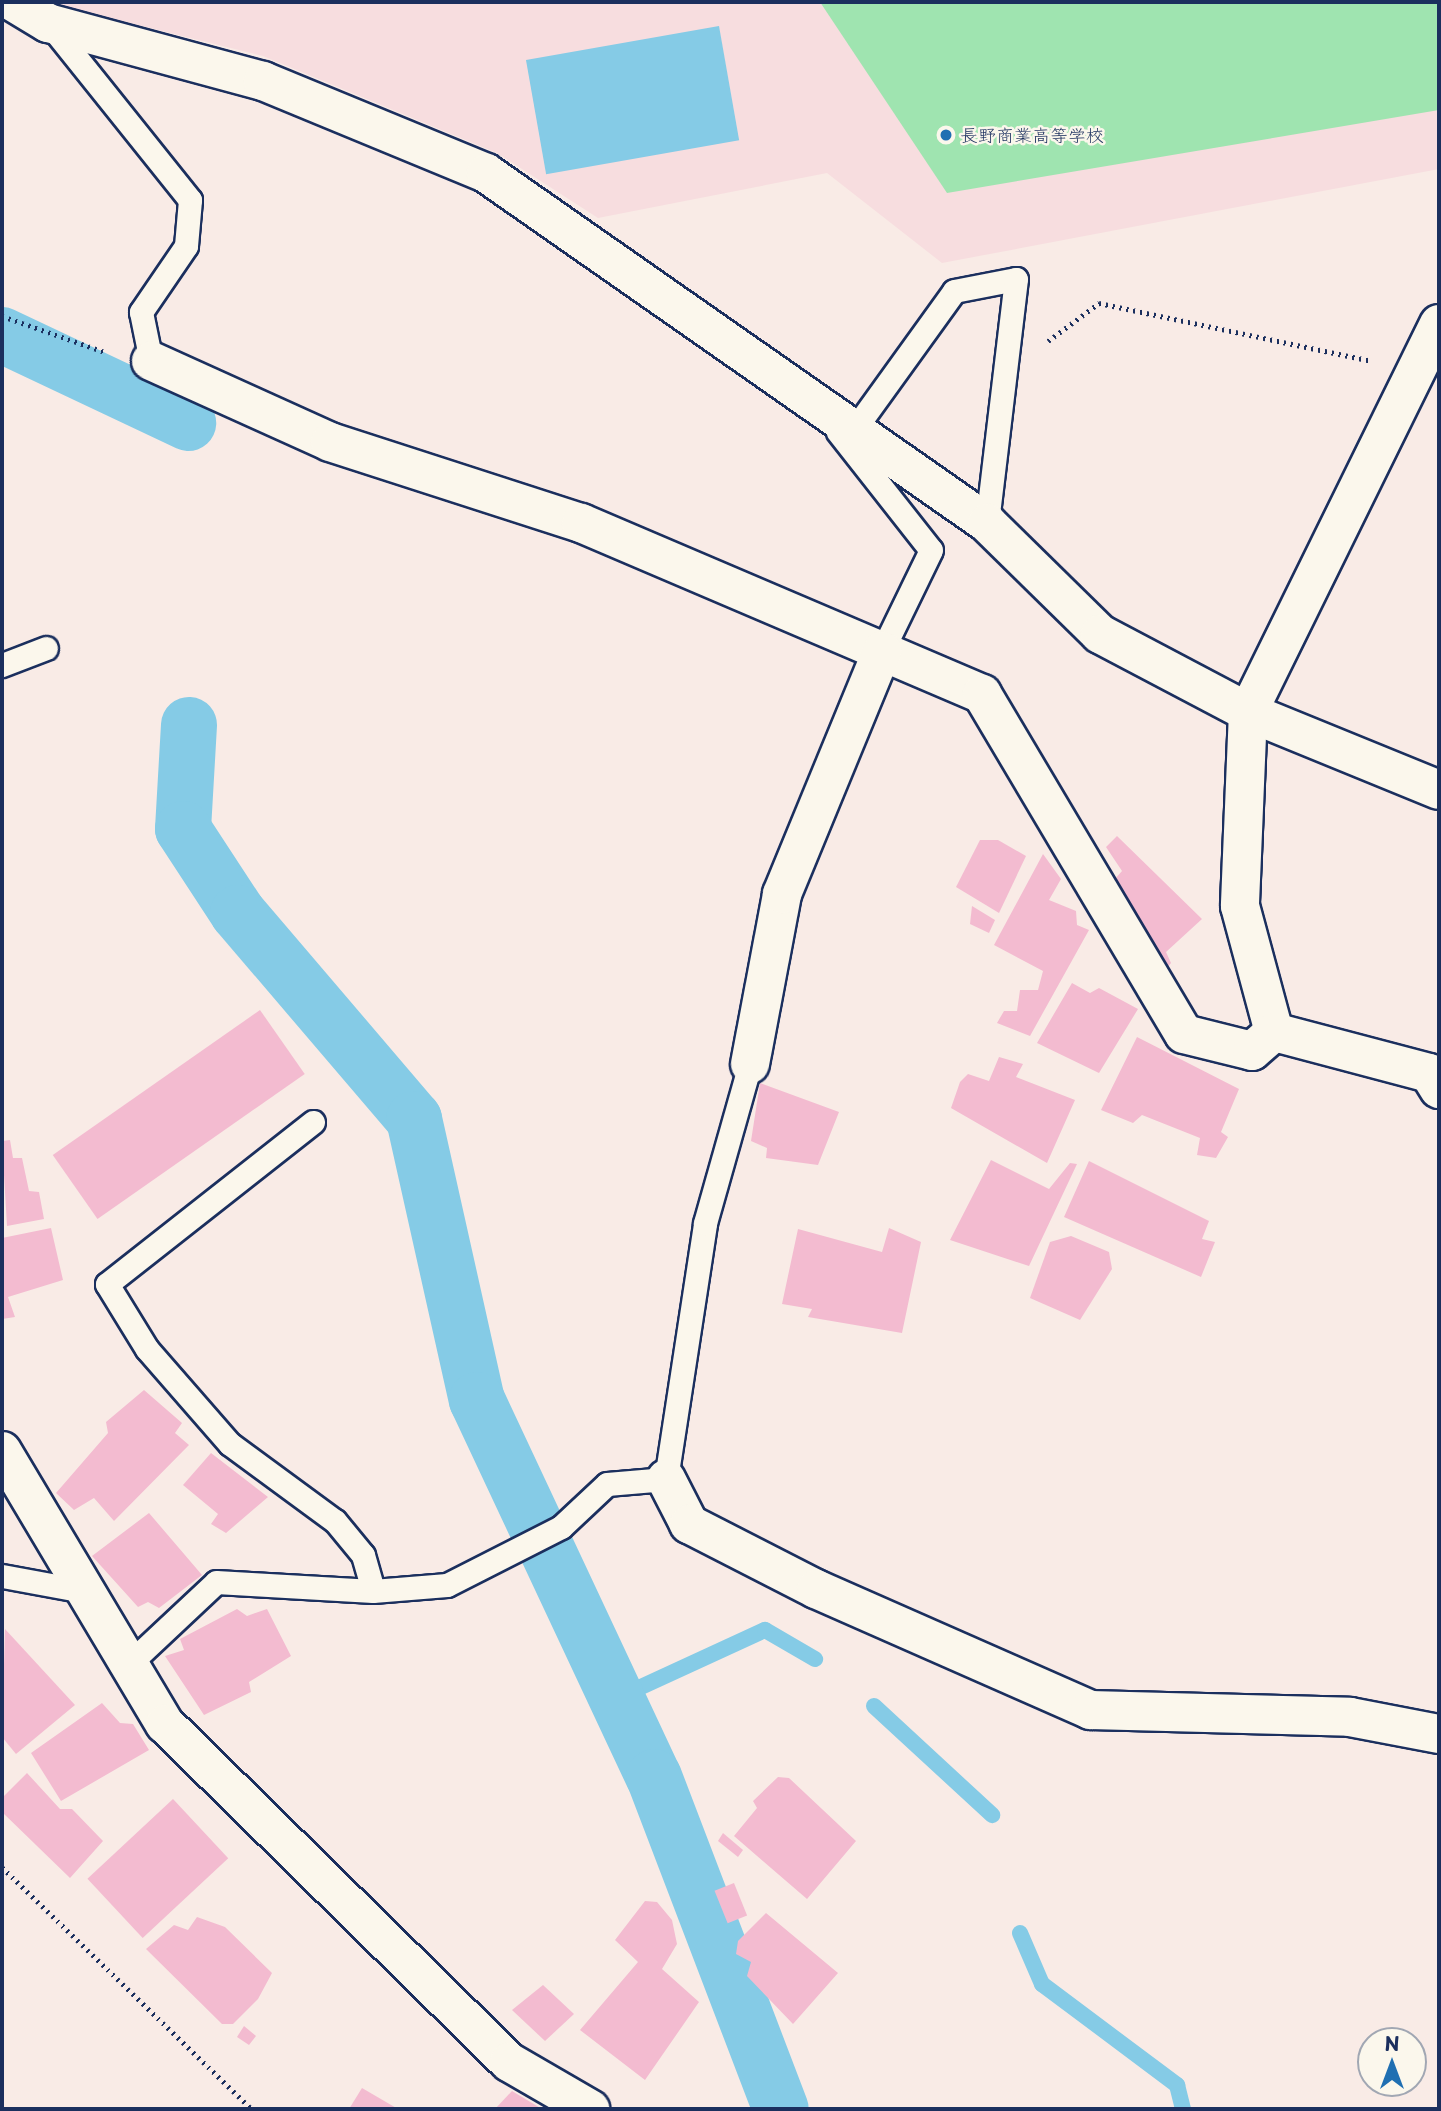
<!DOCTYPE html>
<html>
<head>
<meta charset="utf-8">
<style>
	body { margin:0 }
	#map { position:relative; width:1441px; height:2111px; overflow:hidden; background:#f9ebe6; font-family:"Playpen Sans","Klee One",sans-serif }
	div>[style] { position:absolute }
	.built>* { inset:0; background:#f7dddf }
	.green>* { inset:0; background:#9fe4b0 }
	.water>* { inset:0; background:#85cbe6; transform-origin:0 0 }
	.stream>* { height:16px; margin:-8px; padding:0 8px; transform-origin:8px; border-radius:8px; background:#85cbe6 }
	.canal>* { height:56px; margin:-28px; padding:0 28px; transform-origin:28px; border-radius:28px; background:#85cbe6 }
	.building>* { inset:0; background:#f3bbd0; transform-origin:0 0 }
	.path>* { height:4.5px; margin-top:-2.25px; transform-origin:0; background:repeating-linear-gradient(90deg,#1b2f5e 0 2px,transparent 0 7px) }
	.roads { filter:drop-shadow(2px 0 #1b2f5e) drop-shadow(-2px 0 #1b2f5e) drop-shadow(0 2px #1b2f5e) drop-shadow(0 -2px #1b2f5e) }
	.service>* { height:23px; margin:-11.5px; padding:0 11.5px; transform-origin:11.5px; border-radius:11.5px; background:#fbf7ec }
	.minor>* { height:38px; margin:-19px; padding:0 19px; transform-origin:19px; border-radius:19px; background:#fbf7ec }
	.dots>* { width:19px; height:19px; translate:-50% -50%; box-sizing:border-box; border:4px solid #fbf7ec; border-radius:50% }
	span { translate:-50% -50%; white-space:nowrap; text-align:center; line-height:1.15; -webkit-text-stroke:5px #fbf7ec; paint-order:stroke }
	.poi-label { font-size:18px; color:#1b2f5e }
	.left { translate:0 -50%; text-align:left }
	.frame { position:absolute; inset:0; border:4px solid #1b2f5e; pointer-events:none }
	.north { position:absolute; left:1357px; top:2027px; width:70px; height:70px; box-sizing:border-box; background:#fbf7ec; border:2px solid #a1a7b3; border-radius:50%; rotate:0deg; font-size:19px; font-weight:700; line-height:28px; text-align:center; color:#1b2f5e }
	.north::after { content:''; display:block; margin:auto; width:24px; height:32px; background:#1f6fb2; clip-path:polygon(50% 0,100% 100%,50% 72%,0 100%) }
</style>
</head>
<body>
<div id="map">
	<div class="built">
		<div style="clip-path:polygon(45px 2px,1439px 2px,1439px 169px,942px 263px,827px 173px,598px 218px,497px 153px,263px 56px)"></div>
	</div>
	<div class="green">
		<div style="clip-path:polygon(820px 2px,1439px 2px,1439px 110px,947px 193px)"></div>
	</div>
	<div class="water">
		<div style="left:719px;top:26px;width:116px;height:196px;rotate:80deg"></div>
	</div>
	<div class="stream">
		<div style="left:617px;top:1698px;width:163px;rotate:-24.7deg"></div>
		<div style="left:765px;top:1630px;width:58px;rotate:30.1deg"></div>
		<div style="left:874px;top:1706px;width:161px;rotate:42.7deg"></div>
		<div style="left:1020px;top:1933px;width:56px;rotate:66.7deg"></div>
		<div style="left:1042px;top:1984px;width:169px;rotate:36.8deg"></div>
		<div style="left:1177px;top:2085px;width:25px;rotate:76deg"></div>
	</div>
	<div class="canal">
		<div style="left:2px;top:335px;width:206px;rotate:25.3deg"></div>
		<div style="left:189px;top:725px;width:104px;rotate:93.3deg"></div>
		<div style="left:183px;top:829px;width:100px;rotate:56.8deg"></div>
		<div style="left:238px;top:913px;width:271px;rotate:49.5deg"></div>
		<div style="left:414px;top:1119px;width:288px;rotate:77.4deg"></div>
		<div style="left:477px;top:1400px;width:416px;rotate:64.9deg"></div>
		<div style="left:654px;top:1777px;width:355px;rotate:69.1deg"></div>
	</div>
	<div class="building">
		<div style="clip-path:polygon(1117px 836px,1202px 919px,1166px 952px,1171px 963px,1164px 972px,1114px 880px,1122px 871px,1106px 847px)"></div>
		<div style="clip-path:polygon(980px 840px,998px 840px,1026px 856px,999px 913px,956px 887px)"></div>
		<div style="clip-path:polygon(1043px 854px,1061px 879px,1049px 900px,1076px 911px,1077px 925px,1089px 930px,1030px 1036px,997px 1023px,1004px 1011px,1017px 1011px,1020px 990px,1038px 990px,1043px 971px,994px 945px)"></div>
		<div style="clip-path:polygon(972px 906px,995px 920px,989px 933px,970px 924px)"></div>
		<div style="clip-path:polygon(1072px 983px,1090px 993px,1099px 988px,1138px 1009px,1099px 1073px,1037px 1043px)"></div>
		<div style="left:260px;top:1010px;width:78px;height:253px;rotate:55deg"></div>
		<div style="clip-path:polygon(1137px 1037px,1239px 1089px,1221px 1132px,1228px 1137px,1216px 1158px,1197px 1155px,1200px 1138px,1142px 1115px,1133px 1123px,1101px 1110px)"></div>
		<div style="clip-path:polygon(999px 1057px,1023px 1064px,1016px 1077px,1075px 1100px,1047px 1163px,951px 1108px,960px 1082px,968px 1074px,989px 1081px)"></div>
		<div style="clip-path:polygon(760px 1083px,839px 1112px,818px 1165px,766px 1158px,767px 1148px,751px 1141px)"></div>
		<div style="clip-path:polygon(10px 1140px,13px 1158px,22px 1158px,29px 1191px,39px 1192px,44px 1219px,7px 1226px,2px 1141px)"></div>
		<div style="clip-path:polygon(991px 1160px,1049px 1189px,1070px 1163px,1077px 1164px,1029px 1266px,950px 1240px)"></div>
		<div style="clip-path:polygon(1089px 1161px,1209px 1221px,1202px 1239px,1215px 1242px,1201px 1277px,1064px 1217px)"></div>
		<div style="clip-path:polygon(51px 1228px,63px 1280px,8px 1297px,15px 1317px,2px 1319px,2px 1238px)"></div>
		<div style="clip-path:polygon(889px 1228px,921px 1242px,902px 1333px,808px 1317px,812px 1309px,782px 1304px,798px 1229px,882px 1252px)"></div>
		<div style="clip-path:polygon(1071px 1236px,1109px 1252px,1112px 1269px,1080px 1320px,1030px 1298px,1050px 1242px)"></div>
		<div style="clip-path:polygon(144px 1390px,182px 1423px,175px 1433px,189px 1445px,114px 1521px,94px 1498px,74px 1510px,56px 1493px,108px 1433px,106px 1422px)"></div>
		<div style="clip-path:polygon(211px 1453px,268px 1497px,226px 1533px,211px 1524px,218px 1514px,183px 1485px)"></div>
		<div style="clip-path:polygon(149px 1513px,202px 1575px,159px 1608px,148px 1602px,138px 1607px,92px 1556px)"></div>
		<div style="clip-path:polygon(237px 1609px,247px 1616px,267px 1609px,291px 1656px,249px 1682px,251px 1692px,204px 1715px,165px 1656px,184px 1650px,180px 1639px)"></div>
		<div style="clip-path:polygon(5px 1629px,75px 1705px,16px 1754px,2px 1737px)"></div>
		<div style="clip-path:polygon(102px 1703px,120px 1723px,133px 1724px,149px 1750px,61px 1801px,31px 1753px)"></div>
		<div style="clip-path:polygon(27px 1773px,60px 1809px,72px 1809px,103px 1841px,70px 1878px,2px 1812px,2px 1798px)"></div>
		<div style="clip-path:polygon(778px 1777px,789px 1778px,856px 1841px,807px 1899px,734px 1836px,757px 1808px,753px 1801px)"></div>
		<div style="left:173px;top:1799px;width:81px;height:117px;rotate:47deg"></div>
		<div style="clip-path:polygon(723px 1833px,743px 1850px,738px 1857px,718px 1841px)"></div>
		<div style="left:734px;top:1883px;width:35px;height:21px;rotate:68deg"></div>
		<div style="clip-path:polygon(645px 1901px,657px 1902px,672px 1920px,677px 1944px,662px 1969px,699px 2002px,645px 2080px,580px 2030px,638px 1962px,615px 1940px)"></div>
		<div style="clip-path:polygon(766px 1913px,838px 1973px,793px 2024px,747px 1976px,751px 1962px,736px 1954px,738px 1941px)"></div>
		<div style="clip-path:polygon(197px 1917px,225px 1927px,272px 1973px,258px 1999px,233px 2024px,222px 2024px,146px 1949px,174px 1925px,188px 1930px)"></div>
		<div style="clip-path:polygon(543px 1985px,574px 2014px,545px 2041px,512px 2010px)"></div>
		<div style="clip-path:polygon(244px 2026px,256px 2036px,249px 2045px,237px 2037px)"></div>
		<div style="clip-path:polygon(362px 2088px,398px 2109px,349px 2109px)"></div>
		<div style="clip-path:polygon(512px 2091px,542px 2109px,495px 2109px)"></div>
	</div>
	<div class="path">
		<div style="left:2px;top:316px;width:109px;rotate:19.3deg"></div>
		<div style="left:1048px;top:341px;width:64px;rotate:-36.7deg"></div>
		<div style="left:1099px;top:303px;width:278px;rotate:12deg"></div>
		<div style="left:2px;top:1867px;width:348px;rotate:44.1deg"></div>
	</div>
	<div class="roads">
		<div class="service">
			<div style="left:50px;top:25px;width:224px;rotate:51.3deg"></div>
			<div style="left:190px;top:200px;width:46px;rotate:95deg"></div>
			<div style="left:186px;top:246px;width:80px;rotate:124.3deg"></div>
			<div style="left:141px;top:312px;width:50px;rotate:78.5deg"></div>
			<div style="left:838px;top:432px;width:150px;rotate:51.8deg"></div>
			<div style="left:931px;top:550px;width:112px;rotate:115.9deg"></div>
			<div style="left:851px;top:434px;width:176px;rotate:-54.2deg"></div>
			<div style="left:954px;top:291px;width:63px;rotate:-11deg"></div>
			<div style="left:1016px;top:279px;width:246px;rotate:96.8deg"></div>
			<div style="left:2px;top:665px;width:47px;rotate:-21.1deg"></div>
			<div style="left:313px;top:1122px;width:262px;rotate:141.8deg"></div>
			<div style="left:107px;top:1284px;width:76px;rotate:58.4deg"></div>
			<div style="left:147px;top:1349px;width:126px;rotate:48.9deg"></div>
			<div style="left:230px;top:1444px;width:130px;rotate:36.3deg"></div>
			<div style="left:335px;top:1521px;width:44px;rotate:50.5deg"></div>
			<div style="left:363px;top:1555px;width:37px;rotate:74deg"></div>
			<div style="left:2px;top:1576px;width:88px;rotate:10.4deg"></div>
			<div style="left:132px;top:1661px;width:115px;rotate:-43.2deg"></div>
			<div style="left:216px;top:1582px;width:157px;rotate:3.3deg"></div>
			<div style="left:373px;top:1591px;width:74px;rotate:-4.6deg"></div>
			<div style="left:447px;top:1585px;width:128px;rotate:-27deg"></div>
			<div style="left:561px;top:1527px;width:63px;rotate:-43.1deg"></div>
			<div style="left:607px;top:1484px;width:59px;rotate:-4.8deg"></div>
			<div style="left:666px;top:1479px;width:259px;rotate:-81.3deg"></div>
			<div style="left:705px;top:1223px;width:165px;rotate:-74.2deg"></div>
		</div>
		<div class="minor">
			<div style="left:13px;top:2px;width:41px;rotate:31deg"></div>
			<div style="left:48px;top:23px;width:223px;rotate:15.1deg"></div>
			<div style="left:263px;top:81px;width:241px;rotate:22.4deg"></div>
			<div style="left:486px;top:173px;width:611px;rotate:34.94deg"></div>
			<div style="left:987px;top:523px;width:158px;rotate:44.5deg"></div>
			<div style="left:1100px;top:634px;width:167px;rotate:27.8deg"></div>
			<div style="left:1248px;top:712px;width:206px;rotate:22.2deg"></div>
			<div style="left:1439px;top:324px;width:432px;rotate:116.2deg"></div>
			<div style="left:1248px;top:712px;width:194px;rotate:92.4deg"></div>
			<div style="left:1240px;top:906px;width:131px;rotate:74.9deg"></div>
			<div style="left:1274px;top:1032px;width:160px;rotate:14.8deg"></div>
			<div style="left:1429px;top:1073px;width:19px;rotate:58deg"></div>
			<div style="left:151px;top:361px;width:196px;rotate:24.3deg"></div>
			<div style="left:330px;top:442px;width:264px;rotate:17.9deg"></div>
			<div style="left:581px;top:523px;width:436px;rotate:23.1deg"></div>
			<div style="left:982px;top:694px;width:395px;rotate:59.3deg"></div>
			<div style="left:1184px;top:1034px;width:70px;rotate:14deg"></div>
			<div style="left:1252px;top:1051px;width:29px;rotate:-41deg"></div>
			<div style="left:750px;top:1064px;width:173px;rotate:-79.3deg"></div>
			<div style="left:782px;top:894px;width:263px;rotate:-67.6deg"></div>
			<div style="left:2px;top:1451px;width:318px;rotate:59.2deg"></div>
			<div style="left:165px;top:1724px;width:482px;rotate:44.5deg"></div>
			<div style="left:509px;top:2062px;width:94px;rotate:30.1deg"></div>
			<div style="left:666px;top:1479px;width:51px;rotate:62.9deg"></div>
			<div style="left:689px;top:1524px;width:143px;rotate:27.1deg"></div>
			<div style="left:816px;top:1589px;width:300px;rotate:23.8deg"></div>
			<div style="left:1090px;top:1710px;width:260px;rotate:1.5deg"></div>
			<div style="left:1350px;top:1717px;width:91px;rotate:10.8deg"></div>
		</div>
	</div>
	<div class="dots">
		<div style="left:946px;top:135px;background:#1f6fb2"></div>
	</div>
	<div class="poi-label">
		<span class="left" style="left:960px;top:135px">長野商業高等学校</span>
	</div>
	<div class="frame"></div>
	<div class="north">N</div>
</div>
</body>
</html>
